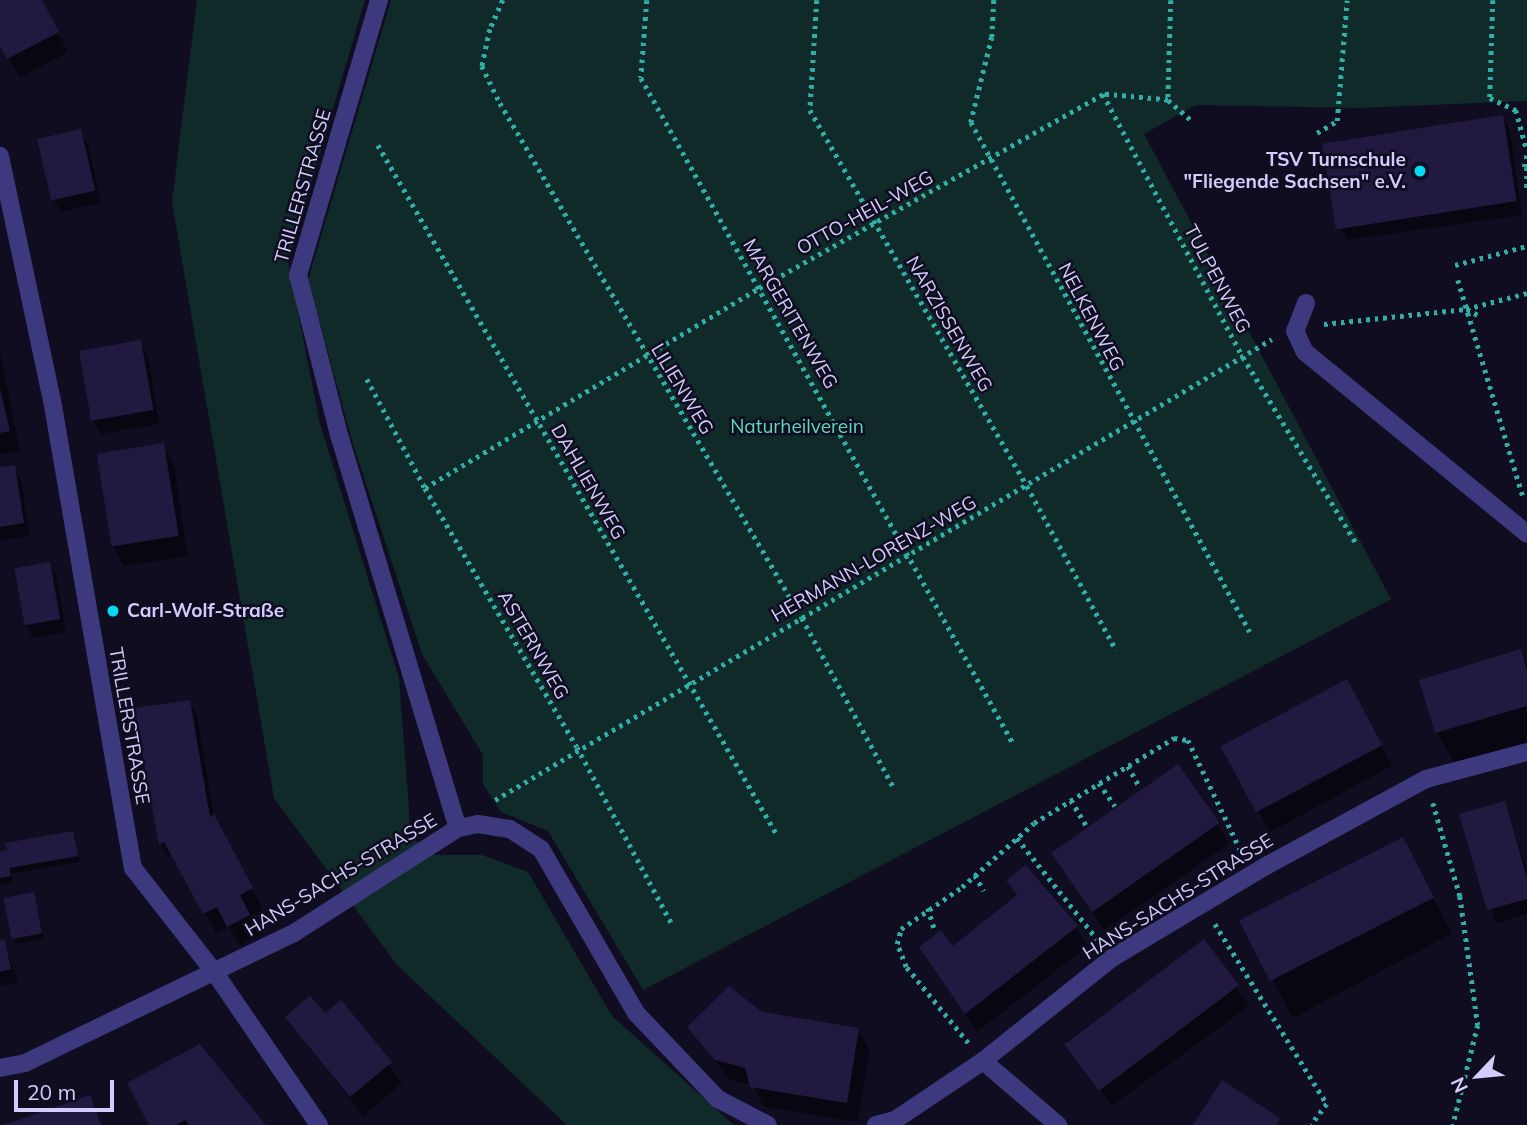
<!DOCTYPE html>
<html>
<head>
<meta charset="utf-8">
<style>
	body { margin:0 }
	#map { position:relative; width:1527px; height:1125px; overflow:hidden; background:#100d20; font-family:Mulish,sans-serif }
	div>[style] { position:absolute }
	.green>* { inset:0; background:#102a29 }
	.shadow>* { inset:0; background:#0007; transform-origin:0 0 }
	.building>* { inset:0; background:#221940; transform-origin:0 0 }
	.path>* { height:4.5px; margin-top:-2.25px; transform-origin:0; background:repeating-linear-gradient(90deg,#2fafa8 0 3.5px,transparent 0 8.5px) }
	.service>* { height:18px; margin:-9px; padding:0 9px; transform-origin:9px; border-radius:9px; background:#3c397e }
	.minor>* { height:18px; margin:-9px; padding:0 9px; transform-origin:9px; border-radius:9px; background:#3c397e }
	.dots>* { width:19px; height:19px; translate:-50% -50%; box-sizing:border-box; border:4px solid #100d20; border-radius:50% }
	span { translate:-50% -50%; white-space:nowrap; text-align:center; line-height:1.15; -webkit-text-stroke:5px #100d20; paint-order:stroke }
	.poi-label { font-size:19px; color:#d3cdfe; font-weight:700 }
	.right { translate:-100% -50%; text-align:right }
	.left { translate:0 -50%; text-align:left }
	.street-label { font-size:19px; color:#d3cdfe }
	.park-label { font-size:19px; color:#5adcbd }
	.north { position:absolute; left:1443px; top:1041px; width:70px; height:70px; -webkit-text-stroke:5px #100d20; paint-order:stroke; rotate:244deg; font-size:19px; font-weight:700; line-height:28px; text-align:center; color:#d3cdfe }
	.north::after { content:''; display:block; margin:auto; width:24px; height:32px; background:#d3cdfe; clip-path:polygon(50% 0,100% 100%,50% 72%,0 100%) }
	.scale { position:absolute; left:14px; top:1080px; width:100px; height:32px; box-sizing:border-box; border:4px solid #d3cdfe; border-top:0; padding-left:9px; font-size:21px; line-height:24px; white-space:nowrap; color:#d3cdfe; -webkit-text-stroke:5px #100d20; paint-order:stroke }
</style>
</head>
<body>
<div id="map">
	<div class="green">
		<div style="clip-path:polygon(197px 0,365px 0,288px 262px,320px 424px,399px 678px,411px 836px,432px 855px,482px 855px,528px 872px,612px 1016px,734px 1125px,567px 1125px,397px 965px,274px 798px,172px 202px)"></div>
		<div style="clip-path:polygon(391px 0,1527px 0,1527px 101px,1358px 108px,1196px 105px,1144px 134px,1391px 599px,643px 990px,548px 831px,501px 812px,483px 784px,483px 755px,422px 654px,353px 444px,308px 280px)"></div>
	</div>
	<div class="shadow">
		<div style="clip-path:polygon(0 0,41px 0,68px 52px,20px 78px,0 42px)"></div>
		<div style="clip-path:polygon(1503px 117px,1510px 130px,1522px 215px,1347px 240px,1340px 227px)"></div>
		<div style="clip-path:polygon(80px 131px,88px 145px,101px 203px,61px 212px,53px 199px)"></div>
		<div style="clip-path:polygon(140px 342px,148px 356px,159px 424px,101px 434px,93px 421px)"></div>
		<div style="clip-path:polygon(0 352px,20px 451px,0 455px)"></div>
		<div style="clip-path:polygon(163px 445px,174px 465px,188px 556px,124px 566px,112px 546px)"></div>
		<div style="clip-path:polygon(14px 467px,21px 480px,30px 536px,0 541px,0 469px)"></div>
		<div style="clip-path:polygon(49px 564px,57px 577px,66px 632px,33px 638px,25px 624px)"></div>
		<div style="clip-path:polygon(1520px 651px,1527px 664px,1527px 747px,1457px 768px,1437px 733px,1421px 681px)"></div>
		<div style="clip-path:polygon(1357px 701px,1392px 766px,1270px 832px,1259px 812px)"></div>
		<div style="clip-path:polygon(189px 702px,197px 715px,215px 820px,263px 909px,250px 916px,260px 935px,240px 945px,229px 927px,216px 933px,173px 854px,168px 857px,161px 844px,137px 710px)"></div>
		<div style="clip-path:polygon(1504px 803px,1527px 870px,1527px 914px,1496px 923px,1461px 816px)"></div>
		<div style="clip-path:polygon(1217px 824px,1229px 844px,1104px 930px,1053px 853px)"></div>
		<div style="clip-path:polygon(72px 833px,80px 862px,11px 874px,13px 882px,0 885px,0 854px)"></div>
		<div style="left:1402px;top:840px;width:106px;height:180px;rotate:62deg"></div>
		<div style="clip-path:polygon(1040px 880px,1088px 946px,977px 1032px,933px 967px,1018px 897px,1008px 881px)"></div>
		<div style="clip-path:polygon(33px 894px,44px 939px,17px 944px,14px 938px)"></div>
		<div style="clip-path:polygon(4px 942px,18px 982px,0 986px,0 943px)"></div>
		<div style="left:1203px;top:942px;width:79px;height:170px;rotate:54deg"></div>
		<div style="clip-path:polygon(341px 1002px,402px 1083px,363px 1116px,287px 1017px,325px 1016px)"></div>
		<div style="clip-path:polygon(762px 1014px,858px 1030px,870px 1050px,858px 1122px,764px 1107px,752px 1085px,729px 1079px,689px 1027px)"></div>
		<div style="clip-path:polygon(130px 1083px,264px 1125px,151px 1125px)"></div>
	</div>
	<div class="building">
		<div style="clip-path:polygon(0 0,42px 0,59px 32px,7px 59px,0 46px)"></div>
		<div style="left:1503px;top:115px;width:87px;height:183px;rotate:81deg"></div>
		<div style="left:81px;top:129px;width:63px;height:45px;rotate:77deg"></div>
		<div style="left:141px;top:340px;width:71px;height:63px;rotate:80deg"></div>
		<div style="clip-path:polygon(0 389px,10px 431px,0 433px)"></div>
		<div style="left:164px;top:443px;width:94px;height:68px;rotate:81deg"></div>
		<div style="clip-path:polygon(15px 465px,24px 523px,0 527px,0 467px)"></div>
		<div style="left:50px;top:562px;width:58px;height:36px;rotate:80deg"></div>
		<div style="clip-path:polygon(1521px 649px,1527px 671px,1527px 706px,1435px 733px,1419px 680px)"></div>
		<div style="left:1347px;top:679px;width:75px;height:143px;rotate:62deg"></div>
		<div style="clip-path:polygon(190px 700px,210px 817px,214px 814px,253px 888px,240px 895px,250px 915px,227px 927px,217px 907px,203px 914px,164px 842px,159px 845px,145px 770px,135px 708px)"></div>
		<div style="left:1178px;top:764px;width:72px;height:155px;rotate:55deg"></div>
		<div style="clip-path:polygon(1505px 801px,1527px 878px,1527px 899px,1487px 910px,1459px 814px)"></div>
		<div style="clip-path:polygon(73px 831px,78px 856px,9px 868px,11px 876px,0 878px,0 852px,7px 850px,5px 843px)"></div>
		<div style="left:1403px;top:837px;width:68px;height:184px;rotate:63deg"></div>
		<div style="clip-path:polygon(1026px 865px,1078px 926px,965px 1014px,919px 947px,941px 930px,953px 946px,1017px 895px,1006px 880px)"></div>
		<div style="left:34px;top:892px;width:42px;height:31px;rotate:79deg"></div>
		<div style="left:1204px;top:939px;width:58px;height:175px;rotate:53deg"></div>
		<div style="clip-path:polygon(5px 940px,11px 969px,0 972px,0 941px)"></div>
		<div style="clip-path:polygon(729px 986px,762px 1012px,859px 1028px,847px 1103px,750px 1087px,745px 1068px,715px 1060px,687px 1027px)"></div>
		<div style="clip-path:polygon(310px 996px,325px 1013px,341px 1000px,392px 1062px,350px 1097px,285px 1017px)"></div>
		<div style="clip-path:polygon(200px 1044px,250px 1106px,266px 1125px,189px 1125px,185px 1120px,176px 1125px,149px 1125px,127px 1083px)"></div>
		<div style="clip-path:polygon(1222px 1080px,1280px 1118px,1276px 1125px,1193px 1125px)"></div>
		<div style="clip-path:polygon(90px 1095px,101px 1125px,4px 1125px)"></div>
	</div>
	<div class="path">
		<div style="left:503px;top:0;width:32px;rotate:114deg"></div>
		<div style="left:490px;top:29px;width:38px;rotate:102deg"></div>
		<div style="left:482px;top:66px;width:41px;rotate:64.1deg"></div>
		<div style="left:500px;top:103px;width:597px;rotate:59.61deg"></div>
		<div style="left:802px;top:618px;width:191px;rotate:61.6deg"></div>
		<div style="left:647px;top:0;width:78px;rotate:94.4deg"></div>
		<div style="left:641px;top:78px;width:762px;rotate:60.78deg"></div>
		<div style="left:817px;top:0;width:110px;rotate:93.6deg"></div>
		<div style="left:810px;top:110px;width:434px;rotate:60deg"></div>
		<div style="left:1027px;top:486px;width:187px;rotate:61.5deg"></div>
		<div style="left:994px;top:0;width:37px;rotate:93deg"></div>
		<div style="left:992px;top:37px;width:88px;rotate:103.9deg"></div>
		<div style="left:971px;top:122px;width:581px;rotate:61.32deg"></div>
		<div style="left:1171px;top:0;width:100px;rotate:91.7deg"></div>
		<div style="left:1168px;top:100px;width:65px;rotate:-174.7deg"></div>
		<div style="left:1103px;top:94px;width:298px;rotate:62deg"></div>
		<div style="left:1243px;top:357px;width:218px;rotate:58.7deg"></div>
		<div style="left:1493px;top:0;width:98px;rotate:91.8deg"></div>
		<div style="left:1490px;top:98px;width:29px;rotate:25deg"></div>
		<div style="left:1516px;top:110px;width:42px;rotate:75deg"></div>
		<div style="left:1168px;top:100px;width:32px;rotate:41deg"></div>
		<div style="left:1317px;top:133px;width:23px;rotate:-31deg"></div>
		<div style="left:1337px;top:121px;width:121px;rotate:-85.3deg"></div>
		<div style="left:378px;top:145px;width:795px;rotate:59.95deg"></div>
		<div style="left:1524px;top:167px;width:13px;rotate:-77deg"></div>
		<div style="left:1527px;top:167px;width:22px;rotate:90deg"></div>
		<div style="left:1455px;top:265px;width:74px;rotate:-14.8deg"></div>
		<div style="left:1458px;top:280px;width:227px;rotate:73.3deg"></div>
		<div style="left:1467px;top:309px;width:13px;rotate:29deg"></div>
		<div style="left:1324px;top:324px;width:143px;rotate:-6deg"></div>
		<div style="left:1466px;top:309px;width:63px;rotate:-14.7deg"></div>
		<div style="left:367px;top:379px;width:123px;rotate:62deg"></div>
		<div style="left:425px;top:488px;width:300px;rotate:59.6deg"></div>
		<div style="left:577px;top:747px;width:203px;rotate:61.8deg"></div>
		<div style="left:425px;top:488px;width:389px;rotate:-30.9deg"></div>
		<div style="left:759px;top:288px;width:395px;rotate:-29.4deg"></div>
		<div style="left:1128px;top:766px;width:23px;rotate:61deg"></div>
		<div style="left:1099px;top:783px;width:28px;rotate:55deg"></div>
		<div style="left:495px;top:800px;width:903px;rotate:-30.68deg"></div>
		<div style="left:1071px;top:800px;width:29px;rotate:59deg"></div>
		<div style="left:1433px;top:803px;width:97px;rotate:73.8deg"></div>
		<div style="left:1460px;top:896px;width:130px;rotate:82.1deg"></div>
		<div style="left:1478px;top:1025px;width:103px;rotate:104deg"></div>
		<div style="left:1017px;top:838px;width:129px;rotate:51.6deg"></div>
		<div style="left:975px;top:875px;width:18px;rotate:61deg"></div>
		<div style="left:928px;top:908px;width:24px;rotate:73deg"></div>
		<div style="left:1215px;top:924px;width:212px;rotate:58.1deg"></div>
		<div style="left:1327px;top:1104px;width:26px;rotate:127deg"></div>
		<div style="left:968px;top:1043px;width:98px;rotate:-129.2deg"></div>
		<div style="left:906px;top:967px;width:25px;rotate:-111deg"></div>
		<div style="left:897px;top:944px;width:16px;rotate:-75deg"></div>
		<div style="left:901px;top:929px;width:74px;rotate:-34.5deg"></div>
		<div style="left:962px;top:887px;width:96px;rotate:-41.6deg"></div>
		<div style="left:1034px;top:823px;width:164px;rotate:-31.3deg"></div>
		<div style="left:1174px;top:738px;width:14px;rotate:8deg"></div>
		<div style="left:1188px;top:740px;width:123px;rotate:64.5deg"></div>
	</div>
	<div class="service">
		<div style="left:1306px;top:303px;width:30px;rotate:111deg"></div>
		<div style="left:1295px;top:331px;width:23px;rotate:65deg"></div>
		<div style="left:1305px;top:352px;width:287px;rotate:39.3deg"></div>
	</div>
	<div class="minor">
		<div style="left:379px;top:0;width:287px;rotate:106.4deg"></div>
		<div style="left:298px;top:275px;width:168px;rotate:75.6deg"></div>
		<div style="left:340px;top:438px;width:407px;rotate:73.2deg"></div>
		<div style="left:0;top:156px;width:249px;rotate:78deg"></div>
		<div style="left:52px;top:400px;width:475px;rotate:80.2deg"></div>
		<div style="left:133px;top:868px;width:133px;rotate:52deg"></div>
		<div style="left:215px;top:973px;width:184px;rotate:55.6deg"></div>
		<div style="left:983px;top:1061px;width:99px;rotate:40.5deg"></div>
		<div style="left:0;top:1068px;width:25px;rotate:-11deg"></div>
		<div style="left:25px;top:1063px;width:299px;rotate:-25.8deg"></div>
		<div style="left:294px;top:933px;width:195px;rotate:-32.6deg"></div>
		<div style="left:458px;top:828px;width:20px;rotate:-11deg"></div>
		<div style="left:478px;top:824px;width:32px;rotate:9deg"></div>
		<div style="left:510px;top:829px;width:37px;rotate:33deg"></div>
		<div style="left:541px;top:849px;width:190px;rotate:59.9deg"></div>
		<div style="left:636px;top:1013px;width:119px;rotate:46.4deg"></div>
		<div style="left:718px;top:1099px;width:56px;rotate:27.5deg"></div>
		<div style="left:876px;top:1125px;width:20px;rotate:-15deg"></div>
		<div style="left:895px;top:1120px;width:106px;rotate:-33.8deg"></div>
		<div style="left:983px;top:1061px;width:165px;rotate:-38.6deg"></div>
		<div style="left:1112px;top:958px;width:177px;rotate:-30.9deg"></div>
		<div style="left:1264px;top:867px;width:184px;rotate:-28.5deg"></div>
		<div style="left:1426px;top:779px;width:105px;rotate:-15deg"></div>
	</div>
	<div class="dots">
		<div style="left:1420px;top:171px;background:#04d9f3"></div>
		<div style="left:113px;top:611px;background:#04d9f3"></div>
	</div>
	<div class="poi-label">
		<span class="right" style="left:1406px;top:171px">TSV Turnschule<br>"Fliegende Sachsen" e.V.</span>
		<span class="left" style="left:127px;top:611px">Carl-Wolf-Straße</span>
	</div>
	<div class="street-label">
		<span style="left:303px;top:186px;rotate:-74deg">TRILLERSTRASSE</span>
		<span style="left:865px;top:213px;rotate:-29deg">OTTO-HEIL-WEG</span>
		<span style="left:1217px;top:279px;rotate:62deg">TULPENWEG</span>
		<span style="left:790px;top:314px;rotate:60deg">MARGERITENWEG</span>
		<span style="left:1091px;top:317px;rotate:62deg">NELKENWEG</span>
		<span style="left:949px;top:324px;rotate:60deg">NARZISSENWEG</span>
		<span style="left:682px;top:389px;rotate:59deg">LILIENWEG</span>
		<span style="left:588px;top:482px;rotate:60deg">DAHLIENWEG</span>
		<span style="left:874px;top:559px;rotate:-30deg">HERMANN-LORENZ-WEG</span>
		<span style="left:533px;top:645px;rotate:60deg">ASTERNWEG</span>
		<span style="left:129px;top:726px;rotate:80deg">TRILLERSTRASSE</span>
		<span style="left:341px;top:875px;rotate:-31deg">HANS-SACHS-STRASSE</span>
		<span style="left:1178px;top:897px;rotate:-32deg">HANS-SACHS-STRASSE</span>
	</div>
	<div class="park-label">
		<span style="left:797px;top:427px">Naturheilverein</span>
	</div>
	<div class="north">N</div>
	<div class="scale">20 m</div>
</div>
</body>
</html>
